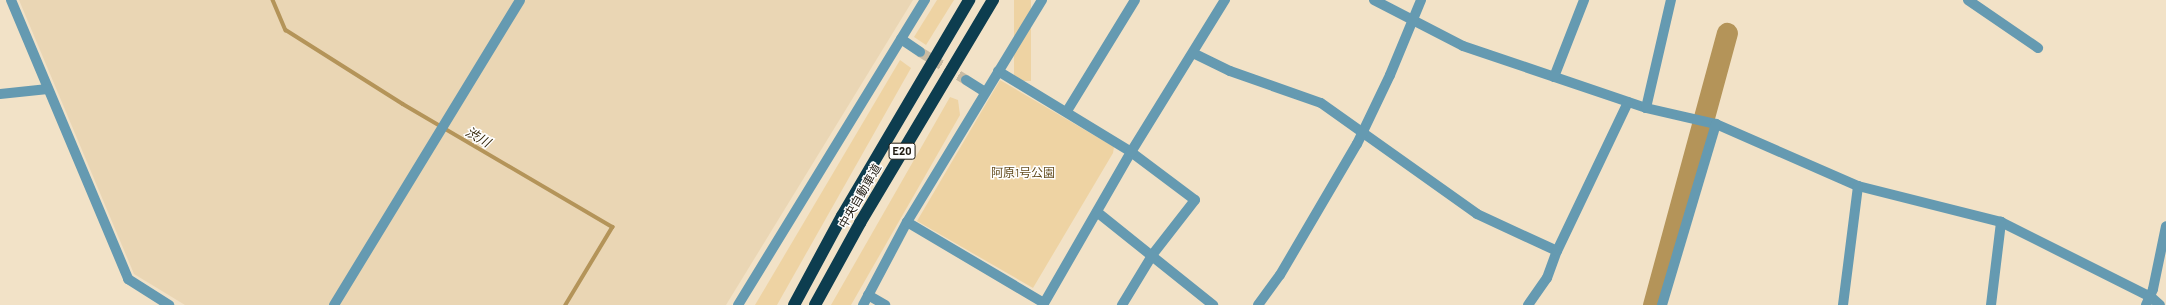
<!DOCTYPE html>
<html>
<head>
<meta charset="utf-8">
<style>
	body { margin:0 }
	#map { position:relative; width:2166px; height:305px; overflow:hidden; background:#f2e2c7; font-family:Barlow,"Noto Sans JP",sans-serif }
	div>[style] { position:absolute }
	.built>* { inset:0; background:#ead6b4 }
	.green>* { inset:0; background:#eed3a3; transform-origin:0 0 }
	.stream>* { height:3.5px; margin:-1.75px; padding:0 1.75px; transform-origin:1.75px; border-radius:1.75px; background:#b49459 }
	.river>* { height:21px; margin:-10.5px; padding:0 10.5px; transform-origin:10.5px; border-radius:10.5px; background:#b49459 }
	.minor-tunnel>* { height:10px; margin-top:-5px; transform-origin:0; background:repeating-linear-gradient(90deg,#c9bba3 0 10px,transparent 0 15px) }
	.minor>* { height:10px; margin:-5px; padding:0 5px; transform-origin:5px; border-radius:5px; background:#659ab1 }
	.highway>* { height:12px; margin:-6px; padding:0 6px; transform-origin:6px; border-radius:6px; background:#0d3d4f }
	span { translate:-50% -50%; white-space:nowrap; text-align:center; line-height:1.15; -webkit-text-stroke:3px #fff; paint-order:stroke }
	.shield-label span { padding:1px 3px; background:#fff; border:1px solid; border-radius:3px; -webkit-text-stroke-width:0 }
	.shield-label { font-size:11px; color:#231d13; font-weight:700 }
	.park-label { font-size:12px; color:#654e20 }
	.street-label { font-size:12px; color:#231d13 }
	.water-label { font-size:13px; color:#35270b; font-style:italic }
</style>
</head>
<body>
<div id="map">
	<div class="built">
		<div style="clip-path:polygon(19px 0,913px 0,726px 305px,185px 305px,134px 274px)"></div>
	</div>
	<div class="green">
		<div style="clip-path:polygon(937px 0,954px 0,926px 45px,914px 37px)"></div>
		<div style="left:1014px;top:0;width:17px;height:81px"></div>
		<div style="clip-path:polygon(900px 60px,911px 68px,777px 305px,755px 305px)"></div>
		<div style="clip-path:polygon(1000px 80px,1114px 147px,1113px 153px,1033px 288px,917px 221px)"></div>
		<div style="clip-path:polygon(950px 97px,958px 100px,960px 115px,851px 305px,831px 305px)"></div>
	</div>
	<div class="stream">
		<div style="left:273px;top:0;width:33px;rotate:67deg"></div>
		<div style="left:286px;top:30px;width:138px;rotate:32.3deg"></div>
		<div style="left:403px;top:104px;width:243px;rotate:30.4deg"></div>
		<div style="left:613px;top:227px;width:91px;rotate:121.1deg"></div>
	</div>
	<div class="river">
		<div style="left:1653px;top:305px;width:282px;rotate:-74.8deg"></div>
	</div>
	<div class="minor-tunnel">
		<div style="left:920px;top:52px;width:54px;rotate:31.3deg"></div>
	</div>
	<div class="minor">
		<div style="left:11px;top:0;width:303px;rotate:67.2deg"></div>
		<div style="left:128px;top:279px;width:49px;rotate:32.4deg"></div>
		<div style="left:1374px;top:0;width:100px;rotate:27.3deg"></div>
		<div style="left:1463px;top:46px;width:193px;rotate:18.7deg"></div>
		<div style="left:1646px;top:108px;width:72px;rotate:12.9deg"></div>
		<div style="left:1716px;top:124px;width:155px;rotate:23.6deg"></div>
		<div style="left:1858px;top:186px;width:147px;rotate:14.1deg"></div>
		<div style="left:2001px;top:222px;width:168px;rotate:26.6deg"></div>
		<div style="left:2151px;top:297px;width:12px;rotate:42deg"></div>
		<div style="left:1968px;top:0;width:85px;rotate:34.4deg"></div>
		<div style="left:901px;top:39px;width:23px;rotate:34deg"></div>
		<div style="left:1193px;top:53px;width:41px;rotate:25.9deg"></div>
		<div style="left:1230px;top:71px;width:96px;rotate:19.4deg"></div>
		<div style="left:1321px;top:103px;width:191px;rotate:35.4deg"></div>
		<div style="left:1477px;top:214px;width:88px;rotate:24.8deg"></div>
		<div style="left:998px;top:71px;width:156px;rotate:31.3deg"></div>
		<div style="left:1131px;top:152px;width:80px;rotate:36.9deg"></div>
		<div style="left:1195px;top:200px;width:68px;rotate:127.9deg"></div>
		<div style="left:1153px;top:254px;width:60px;rotate:121.3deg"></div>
		<div style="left:1554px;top:77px;width:83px;rotate:-68.7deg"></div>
		<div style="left:966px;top:80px;width:22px;rotate:32deg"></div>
		<div style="left:0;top:94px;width:48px;rotate:-5.9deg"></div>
		<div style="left:1646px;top:108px;width:111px;rotate:-77deg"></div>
		<div style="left:1067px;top:111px;width:130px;rotate:-58.5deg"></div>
		<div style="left:1097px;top:212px;width:149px;rotate:38.7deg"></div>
		<div style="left:907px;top:222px;width:159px;rotate:30.6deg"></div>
		<div style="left:868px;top:295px;width:20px;rotate:30deg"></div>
		<div style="left:334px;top:305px;width:357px;rotate:-58.6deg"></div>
		<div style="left:738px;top:305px;width:358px;rotate:-58.5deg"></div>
		<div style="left:863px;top:305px;width:94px;rotate:-62.1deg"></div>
		<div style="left:907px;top:222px;width:260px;rotate:-58.7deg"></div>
		<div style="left:1043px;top:305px;width:177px;rotate:-60.1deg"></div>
		<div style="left:1131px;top:152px;width:179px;rotate:-58.3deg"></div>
		<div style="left:1258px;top:305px;width:37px;rotate:-54deg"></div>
		<div style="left:1280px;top:275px;width:152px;rotate:-59.6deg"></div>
		<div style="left:1357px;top:144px;width:76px;rotate:-64.4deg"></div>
		<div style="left:1390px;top:75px;width:81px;rotate:-67.5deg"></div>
		<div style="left:1528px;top:305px;width:33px;rotate:-55deg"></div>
		<div style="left:1547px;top:278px;width:29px;rotate:-70deg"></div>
		<div style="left:1557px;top:251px;width:165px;rotate:-64.5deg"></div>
		<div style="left:1662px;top:305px;width:189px;rotate:-73.4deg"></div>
		<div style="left:1843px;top:305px;width:120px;rotate:-82.8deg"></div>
		<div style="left:1991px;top:305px;width:84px;rotate:-83.1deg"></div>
		<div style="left:2146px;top:305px;width:17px;rotate:-66deg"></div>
		<div style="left:2153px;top:289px;width:64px;rotate:-78.3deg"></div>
	</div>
	<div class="highway">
		<div style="left:794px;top:305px;width:101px;rotate:-61.7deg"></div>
		<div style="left:842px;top:216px;width:251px;rotate:-59.5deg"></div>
		<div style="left:815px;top:305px;width:94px;rotate:-61.2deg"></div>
		<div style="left:860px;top:223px;width:260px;rotate:-59.2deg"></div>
	</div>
	<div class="shield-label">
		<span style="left:902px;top:151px">E20</span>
	</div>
	<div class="park-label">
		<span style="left:1023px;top:173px">阿原1号公園</span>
	</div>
	<div class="street-label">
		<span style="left:860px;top:196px;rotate:-60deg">中央自動車道</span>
	</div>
	<div class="water-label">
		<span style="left:478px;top:137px;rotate:30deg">渋川</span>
	</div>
</div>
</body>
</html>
